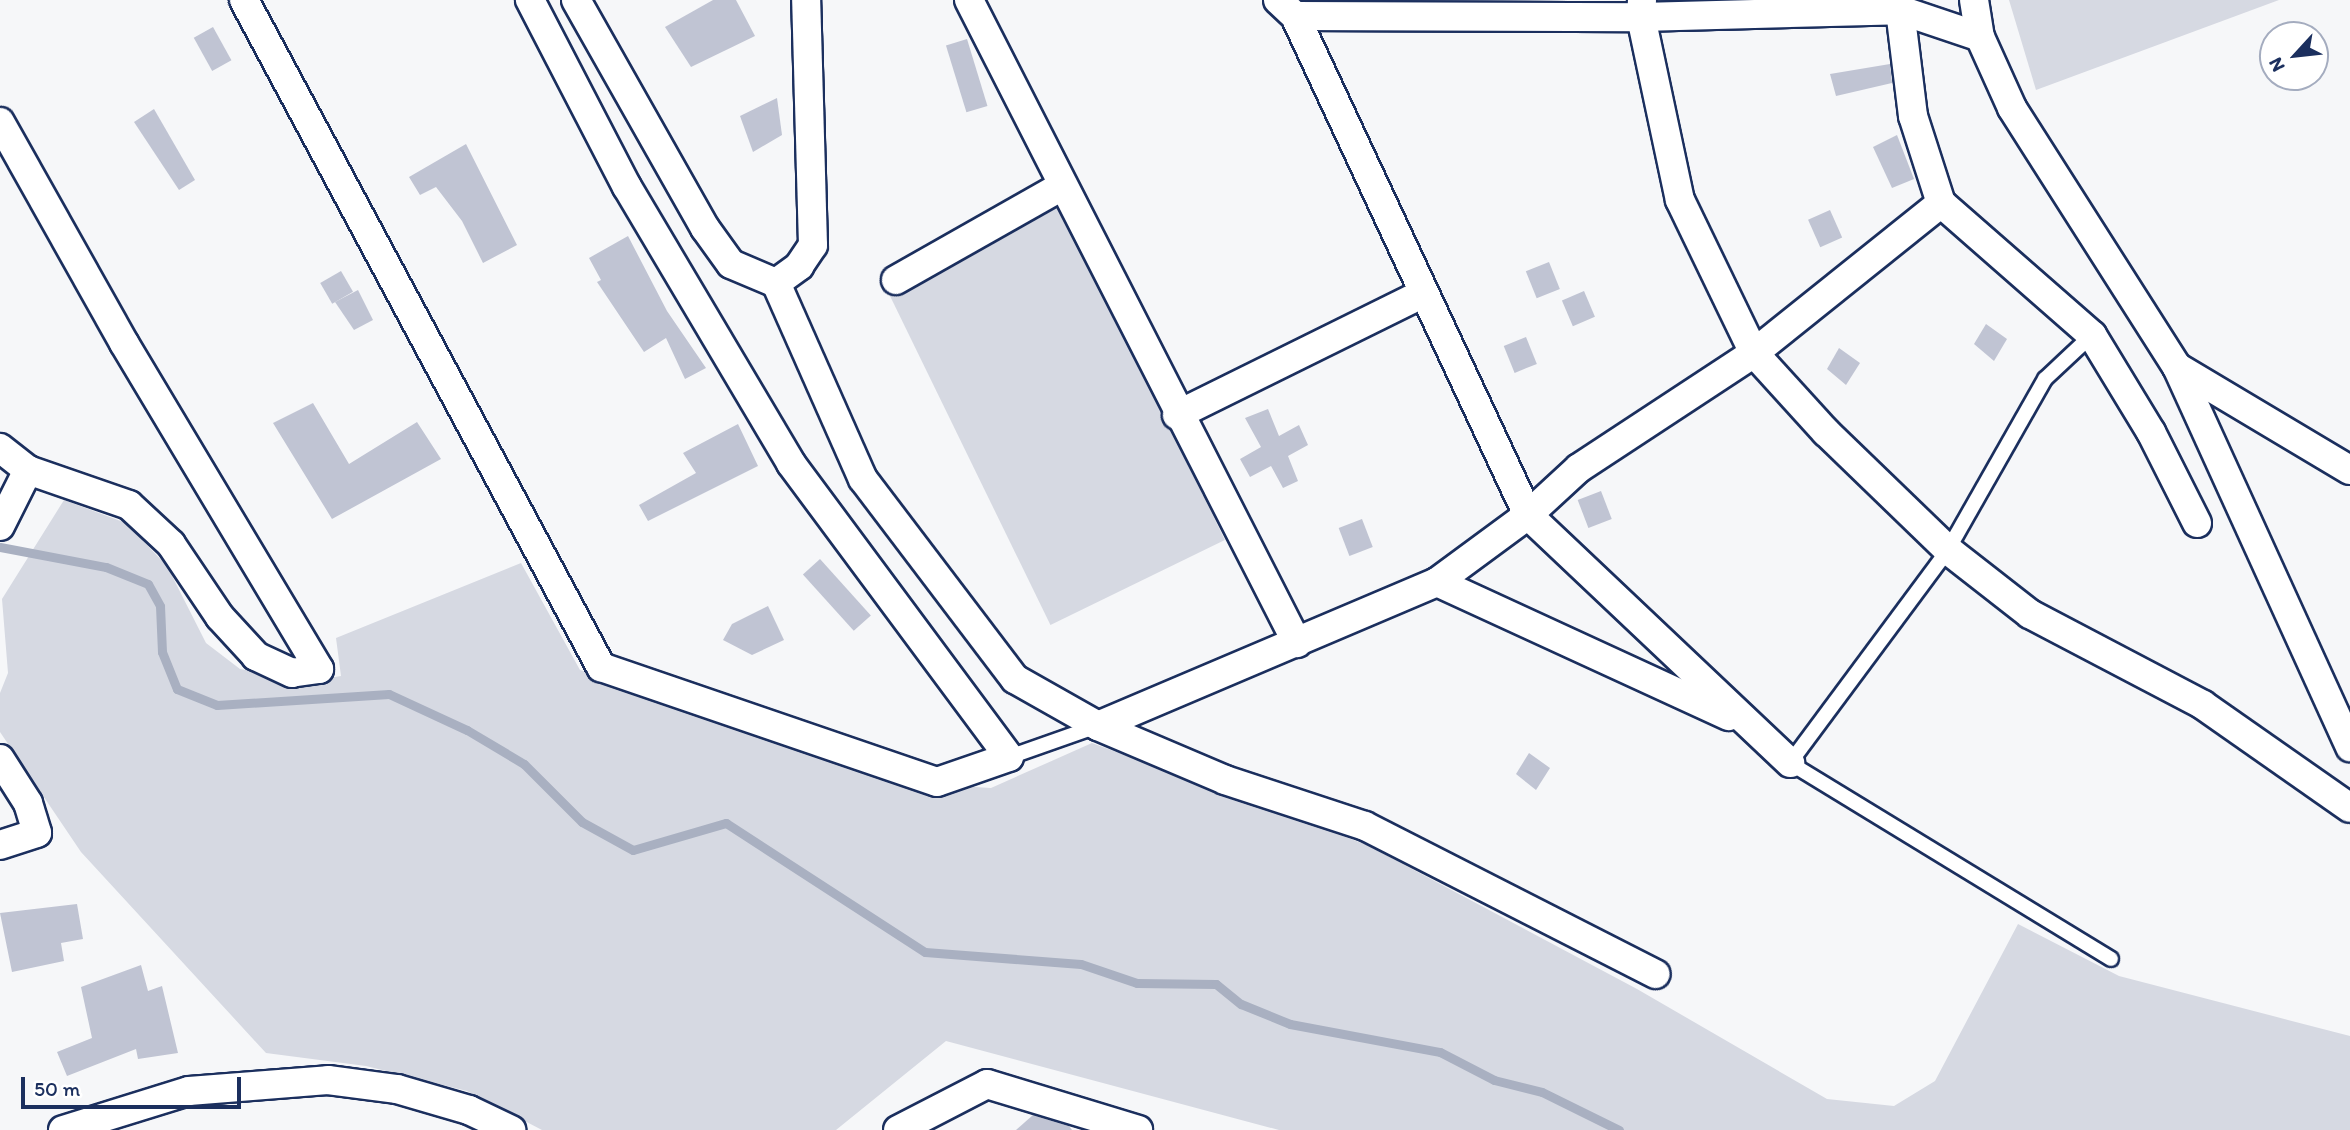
<!DOCTYPE html>
<html>
<head>
<meta charset="utf-8">
<style>
	body { margin:0 }
	#map { position:relative; width:2350px; height:1130px; overflow:hidden; background:#f6f7f9; font-family:Itim,sans-serif }
	div>[style] { position:absolute }
	.green>* { inset:0; background:#d6d9e2; transform-origin:0 0 }
	.stream>* { height:9px; margin:-4.5px; padding:0 4.5px; transform-origin:4.5px; border-radius:4.5px; background:#a9b0c1 }
	.building>* { inset:0; background:#c0c4d3; transform-origin:0 0 }
	.roads { filter:drop-shadow(2px 0 #1b2f5e) drop-shadow(-2px 0 #1b2f5e) drop-shadow(0 2px #1b2f5e) drop-shadow(0 -2px #1b2f5e) }
	.lane>* { height:14px; margin:-7px; padding:0 7px; transform-origin:7px; border-radius:7px; background:#fff }
	.street>* { height:28px; margin:-14px; padding:0 14px; transform-origin:14px; border-radius:14px; background:#fff }
	span { translate:-50% -50%; white-space:nowrap; text-align:center; line-height:1.15; -webkit-text-stroke:5px #fff; paint-order:stroke }
	.north { position:absolute; left:2259px; top:21px; width:70px; height:70px; box-sizing:border-box; background:#fff; border:2px solid #a4acbf; border-radius:50%; rotate:243deg; font-size:19px; font-weight:700; line-height:28px; text-align:center; color:#1b2f5e }
	.north::after { content:''; display:block; margin:auto; width:24px; height:32px; background:#1b2f5e; clip-path:polygon(50% 0,100% 100%,50% 72%,0 100%) }
	.scale { position:absolute; left:21px; top:1077px; width:220px; height:32px; box-sizing:border-box; border:4px solid #1b2f5e; border-top:0; padding-left:9px; font-size:21px; line-height:24px; white-space:nowrap; color:#1b2f5e; -webkit-text-stroke:5px #fff; paint-order:stroke }
</style>
</head>
<body>
<div id="map">
	<div class="green">
		<div style="clip-path:polygon(2009px 0,2279px 0,2036px 90px)"></div>
		<div style="left:1060px;top:202px;width:376px;height:194px;rotate:64deg"></div>
		<div style="clip-path:polygon(64px 500px,126px 523px,167px 566px,206px 643px,240px 669px,311px 681px,341px 676px,336px 638px,521px 563px,580px 670px,941px 785px,991px 788px,1092px 743px,1367px 845px,1637px 989px,1827px 1099px,1894px 1106px,1935px 1081px,2018px 924px,2119px 976px,2350px 1036px,2350px 1130px,1279px 1130px,946px 1041px,836px 1130px,542px 1130px,467px 1091px,366px 1066px,266px 1053px,81px 852px,0 732px,0 693px,8px 673px,2px 599px)"></div>
	</div>
	<div class="stream">
		<div style="left:0;top:547px;width:108px;rotate:10.7deg"></div>
		<div style="left:106px;top:567px;width:45px;rotate:22deg"></div>
		<div style="left:148px;top:584px;width:25px;rotate:61deg"></div>
		<div style="left:160px;top:606px;width:46px;rotate:87.5deg"></div>
		<div style="left:162px;top:652px;width:40px;rotate:68deg"></div>
		<div style="left:177px;top:689px;width:43px;rotate:21.8deg"></div>
		<div style="left:217px;top:705px;width:172px;rotate:-3.7deg"></div>
		<div style="left:389px;top:694px;width:86px;rotate:24.8deg"></div>
		<div style="left:467px;top:730px;width:66px;rotate:30.8deg"></div>
		<div style="left:524px;top:764px;width:82px;rotate:45deg"></div>
		<div style="left:582px;top:822px;width:58px;rotate:28.8deg"></div>
		<div style="left:633px;top:850px;width:97px;rotate:-16.2deg"></div>
		<div style="left:726px;top:823px;width:237px;rotate:33deg"></div>
		<div style="left:925px;top:952px;width:156px;rotate:4.4deg"></div>
		<div style="left:1081px;top:964px;width:59px;rotate:18.7deg"></div>
		<div style="left:1137px;top:983px;width:79px;rotate:0.7deg"></div>
		<div style="left:1216px;top:984px;width:32px;rotate:39deg"></div>
		<div style="left:1241px;top:1004px;width:53px;rotate:22.2deg"></div>
		<div style="left:1290px;top:1024px;width:153px;rotate:10.6deg"></div>
		<div style="left:1440px;top:1052px;width:61px;rotate:27.4deg"></div>
		<div style="left:1494px;top:1080px;width:49px;rotate:14deg"></div>
		<div style="left:1542px;top:1092px;width:86px;rotate:26.3deg"></div>
	</div>
	<div class="building">
		<div style="clip-path:polygon(713px 0,736px 0,755px 36px,691px 67px,665px 27px)"></div>
		<div style="left:213px;top:27px;width:38px;height:22px;rotate:61deg"></div>
		<div style="left:967px;top:39px;width:70px;height:22px;rotate:73deg"></div>
		<div style="clip-path:polygon(1890px 64px,1892px 83px,1836px 96px,1830px 74px)"></div>
		<div style="clip-path:polygon(777px 98px,782px 135px,753px 152px,740px 116px)"></div>
		<div style="clip-path:polygon(154px 109px,195px 180px,179px 190px,134px 122px)"></div>
		<div style="clip-path:polygon(1897px 135px,1914px 179px,1892px 188px,1873px 147px)"></div>
		<div style="clip-path:polygon(466px 144px,517px 245px,483px 263px,462px 221px,436px 187px,420px 195px,409px 177px)"></div>
		<div style="left:1830px;top:210px;width:30px;height:24px;rotate:66deg"></div>
		<div style="clip-path:polygon(628px 236px,667px 311px,706px 368px,685px 379px,666px 338px,644px 352px,597px 282px,601px 280px,589px 258px)"></div>
		<div style="left:1549px;top:262px;width:29px;height:25px;rotate:68deg"></div>
		<div style="left:341px;top:271px;width:24px;height:24px;rotate:60deg"></div>
		<div style="clip-path:polygon(358px 290px,373px 320px,354px 330px,335px 302px)"></div>
		<div style="left:1584px;top:291px;width:28px;height:24px;rotate:67deg"></div>
		<div style="clip-path:polygon(1986px 324px,2007px 339px,1994px 361px,1974px 344px)"></div>
		<div style="left:1526px;top:337px;width:29px;height:24px;rotate:68deg"></div>
		<div style="clip-path:polygon(1839px 348px,1860px 363px,1846px 385px,1827px 369px)"></div>
		<div style="clip-path:polygon(313px 403px,349px 464px,417px 422px,441px 459px,332px 519px,273px 423px)"></div>
		<div style="clip-path:polygon(1268px 409px,1279px 436px,1299px 425px,1308px 445px,1288px 456px,1298px 481px,1283px 488px,1271px 466px,1250px 477px,1240px 459px,1261px 447px,1245px 418px)"></div>
		<div style="clip-path:polygon(738px 424px,758px 466px,648px 521px,639px 505px,696px 473px,683px 453px)"></div>
		<div style="left:1601px;top:491px;width:30px;height:25px;rotate:69deg"></div>
		<div style="left:1362px;top:519px;width:30px;height:25px;rotate:69deg"></div>
		<div style="left:820px;top:559px;width:76px;height:23px;rotate:48deg"></div>
		<div style="clip-path:polygon(768px 606px,784px 640px,752px 655px,723px 640px,732px 624px)"></div>
		<div style="clip-path:polygon(1529px 753px,1550px 768px,1536px 790px,1516px 774px)"></div>
		<div style="clip-path:polygon(77px 904px,83px 939px,61px 943px,64px 961px,12px 972px,0 913px)"></div>
		<div style="clip-path:polygon(141px 965px,148px 991px,162px 986px,178px 1053px,138px 1059px,136px 1049px,67px 1076px,57px 1052px,92px 1038px,81px 987px)"></div>
		<div style="clip-path:polygon(1033px 1115px,1069px 1126px,1072px 1130px,1016px 1130px)"></div>
	</div>
	<div class="roads">
		<div class="lane">
			<div style="left:2092px;top:335px;width:64px;rotate:136.9deg"></div>
			<div style="left:2045px;top:379px;width:197px;rotate:119.6deg"></div>
			<div style="left:1948px;top:550px;width:265px;rotate:126.6deg"></div>
			<div style="left:1790px;top:763px;width:376px;rotate:31.4deg"></div>
			<div style="left:1009px;top:757px;width:93px;rotate:-19.4deg"></div>
		</div>
		<div class="street">
			<div style="left:244px;top:0;width:757px;rotate:61.84deg"></div>
			<div style="left:601px;top:667px;width:355px;rotate:18.9deg"></div>
			<div style="left:937px;top:782px;width:76px;rotate:-19.1deg"></div>
			<div style="left:1009px;top:757px;width:366px;rotate:-126.6deg"></div>
			<div style="left:791px;top:463px;width:321px;rotate:-120.7deg"></div>
			<div style="left:627px;top:187px;width:211px;rotate:-117.4deg"></div>
			<div style="left:576px;top:0;width:262px;rotate:60.5deg"></div>
			<div style="left:705px;top:228px;width:44px;rotate:54.2deg"></div>
			<div style="left:731px;top:264px;width:49px;rotate:22.9deg"></div>
			<div style="left:776px;top:283px;width:29px;rotate:-36deg"></div>
			<div style="left:799px;top:266px;width:25px;rotate:-56deg"></div>
			<div style="left:813px;top:245px;width:245px;rotate:-91.6deg"></div>
			<div style="left:969px;top:0;width:722px;rotate:62.97deg"></div>
			<div style="left:1278px;top:0;width:23px;rotate:43deg"></div>
			<div style="left:1295px;top:16px;width:551px;rotate:64.97deg"></div>
			<div style="left:1528px;top:515px;width:361px;rotate:43.4deg"></div>
			<div style="left:1642px;top:0;width:17px;rotate:93deg"></div>
			<div style="left:1641px;top:17px;width:187px;rotate:78deg"></div>
			<div style="left:1680px;top:200px;width:170px;rotate:64.2deg"></div>
			<div style="left:1754px;top:353px;width:107px;rotate:47.7deg"></div>
			<div style="left:1826px;top:432px;width:170px;rotate:44deg"></div>
			<div style="left:1948px;top:550px;width:104px;rotate:38deg"></div>
			<div style="left:2030px;top:614px;width:195px;rotate:27.7deg"></div>
			<div style="left:2203px;top:705px;width:179px;rotate:35deg"></div>
			<div style="left:1974px;top:0;width:37px;rotate:81deg"></div>
			<div style="left:1980px;top:37px;width:78px;rotate:65.7deg"></div>
			<div style="left:2012px;top:108px;width:307px;rotate:57.5deg"></div>
			<div style="left:2177px;top:367px;width:418px;rotate:65.5deg"></div>
			<div style="left:1900px;top:10px;width:107px;rotate:83deg"></div>
			<div style="left:1913px;top:116px;width:91px;rotate:72.2deg"></div>
			<div style="left:1941px;top:203px;width:201px;rotate:41.2deg"></div>
			<div style="left:2092px;top:335px;width:114px;rotate:58.7deg"></div>
			<div style="left:2151px;top:432px;width:102px;rotate:63.2deg"></div>
			<div style="left:1295px;top:16px;width:346px;rotate:0.2deg"></div>
			<div style="left:1641px;top:17px;width:259px;rotate:-1.5deg"></div>
			<div style="left:1900px;top:10px;width:84px;rotate:18.6deg"></div>
			<div style="left:0;top:122px;width:253px;rotate:60.7deg"></div>
			<div style="left:124px;top:343px;width:380px;rotate:59.1deg"></div>
			<div style="left:319px;top:669px;width:27px;rotate:172deg"></div>
			<div style="left:292px;top:673px;width:40px;rotate:-155deg"></div>
			<div style="left:256px;top:656px;width:53px;rotate:-132.7deg"></div>
			<div style="left:220px;top:617px;width:88px;rotate:-123.9deg"></div>
			<div style="left:171px;top:544px;width:57px;rotate:-137.1deg"></div>
			<div style="left:129px;top:505px;width:107px;rotate:-160.9deg"></div>
			<div style="left:28px;top:470px;width:36px;rotate:-142deg"></div>
			<div style="left:896px;top:280px;width:191px;rotate:-29.5deg"></div>
			<div style="left:776px;top:283px;width:214px;rotate:66.1deg"></div>
			<div style="left:863px;top:479px;width:251px;rotate:52.8deg"></div>
			<div style="left:1015px;top:679px;width:95px;rotate:29.5deg"></div>
			<div style="left:1098px;top:726px;width:138px;rotate:23deg"></div>
			<div style="left:1225px;top:780px;width:147px;rotate:18.2deg"></div>
			<div style="left:1365px;top:826px;width:326px;rotate:27deg"></div>
			<div style="left:2177px;top:367px;width:201px;rotate:30.8deg"></div>
			<div style="left:1177px;top:415px;width:275px;rotate:-26.3deg"></div>
			<div style="left:0;top:526px;width:63px;rotate:-63.4deg"></div>
			<div style="left:1437px;top:582px;width:321px;rotate:24.7deg"></div>
			<div style="left:1098px;top:726px;width:368px;rotate:-23deg"></div>
			<div style="left:1437px;top:582px;width:113px;rotate:-36.4deg"></div>
			<div style="left:1528px;top:515px;width:69px;rotate:-42.7deg"></div>
			<div style="left:1579px;top:468px;width:209px;rotate:-33.3deg"></div>
			<div style="left:1754px;top:353px;width:240px;rotate:-38.7deg"></div>
			<div style="left:0;top:759px;width:52px;rotate:57.5deg"></div>
			<div style="left:28px;top:803px;width:31px;rotate:73deg"></div>
			<div style="left:37px;top:833px;width:39px;rotate:162deg"></div>
			<div style="left:63px;top:1130px;width:132px;rotate:-17.2deg"></div>
			<div style="left:189px;top:1091px;width:139px;rotate:-4.5deg"></div>
			<div style="left:328px;top:1080px;width:70px;rotate:7.4deg"></div>
			<div style="left:397px;top:1089px;width:75px;rotate:16.3deg"></div>
			<div style="left:469px;top:1110px;width:47px;rotate:25.5deg"></div>
			<div style="left:898px;top:1130px;width:100px;rotate:-27.3deg"></div>
			<div style="left:987px;top:1084px;width:158px;rotate:16.9deg"></div>
		</div>
	</div>
	<div class="north">N</div>
	<div class="scale">50 m</div>
</div>
</body>
</html>
